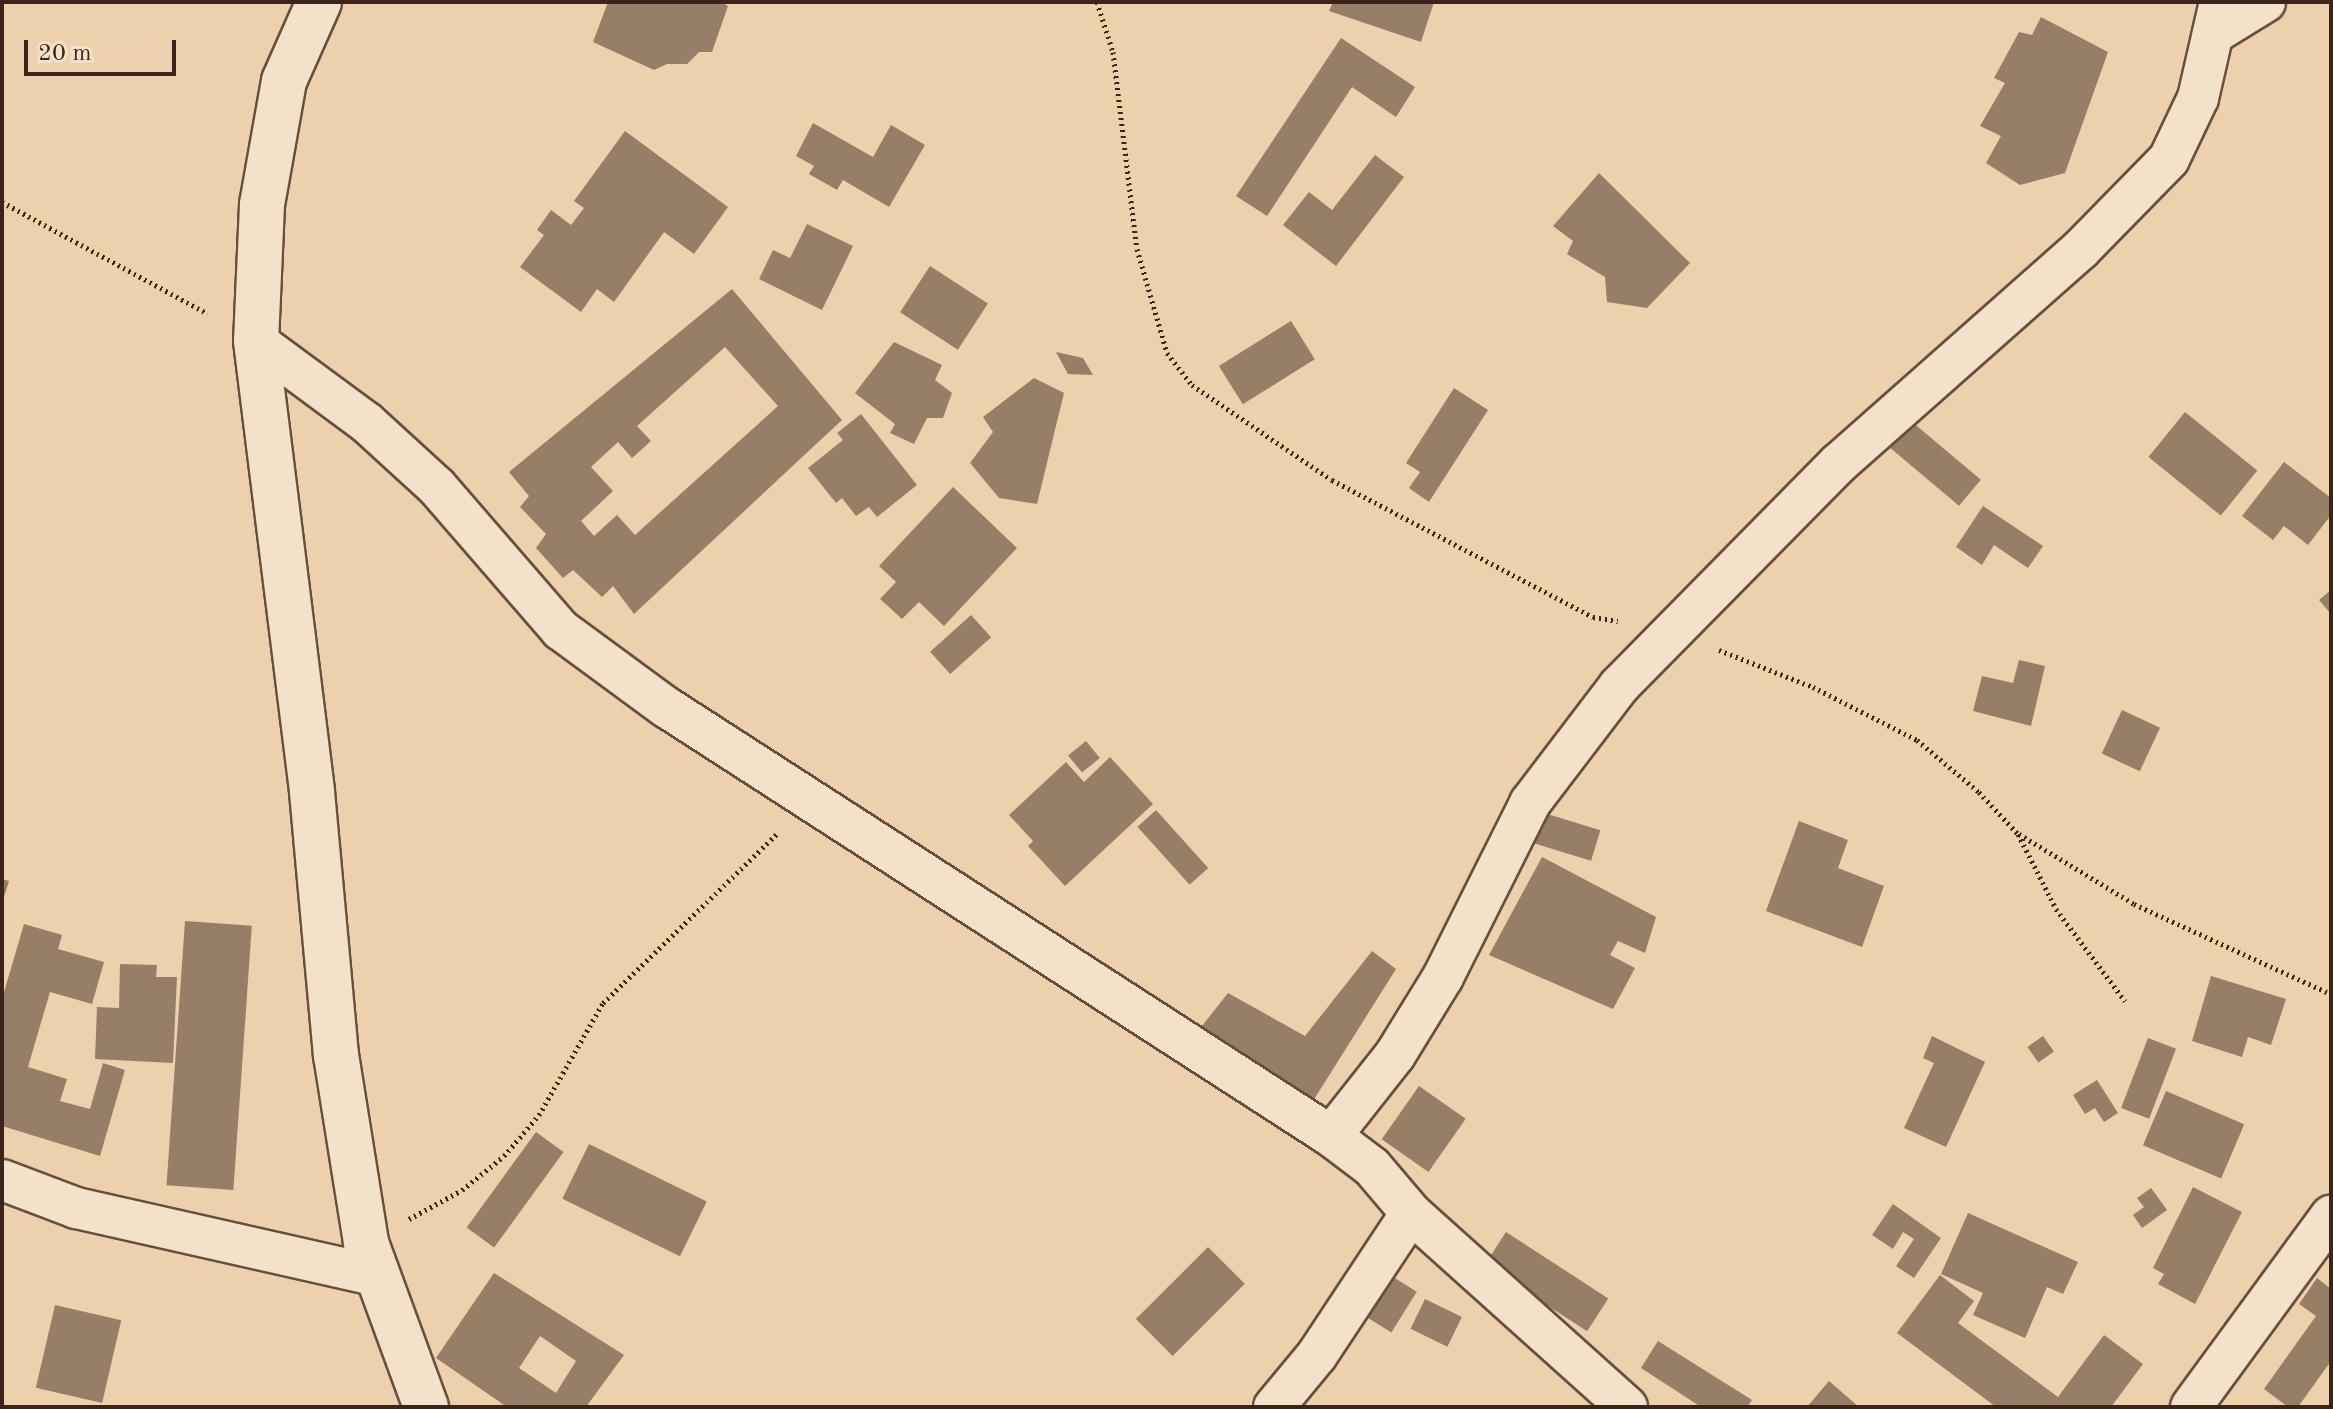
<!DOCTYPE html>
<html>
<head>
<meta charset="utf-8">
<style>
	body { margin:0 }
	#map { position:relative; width:2333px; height:1409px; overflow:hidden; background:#ecd1ac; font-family:"Old Standard TT",serif }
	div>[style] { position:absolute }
	.building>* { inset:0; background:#977e67; transform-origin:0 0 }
	.path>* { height:5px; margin-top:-2.5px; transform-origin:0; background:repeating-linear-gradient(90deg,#3a241c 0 2px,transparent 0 6px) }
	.roads { filter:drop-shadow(2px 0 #664f40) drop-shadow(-2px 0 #664f40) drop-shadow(0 2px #664f40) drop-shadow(0 -2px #664f40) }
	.street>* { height:40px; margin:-20px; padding:0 20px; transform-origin:20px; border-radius:20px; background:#f3e1c9 }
	.secondary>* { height:44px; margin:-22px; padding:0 22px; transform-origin:22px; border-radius:22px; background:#f3e1c9 }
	span { translate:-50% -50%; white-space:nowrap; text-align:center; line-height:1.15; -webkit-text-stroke:6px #f3e1c9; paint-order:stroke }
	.frame { position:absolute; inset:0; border:4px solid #3a241c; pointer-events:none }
	.scale { position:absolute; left:24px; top:40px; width:152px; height:36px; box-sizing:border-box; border:4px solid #3a241c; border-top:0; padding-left:10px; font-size:24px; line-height:28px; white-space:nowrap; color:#3a241c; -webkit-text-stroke:6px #f3e1c9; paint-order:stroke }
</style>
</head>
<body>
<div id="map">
	<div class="building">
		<div style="clip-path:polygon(608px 2px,721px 2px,728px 6px,712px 52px,699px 52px,687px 64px,667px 64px,654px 70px,593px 42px)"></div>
		<div style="clip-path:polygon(1333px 2px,1434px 2px,1421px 42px,1329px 11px)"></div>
		<div style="clip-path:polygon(2041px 17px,2108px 52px,2065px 173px,2020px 185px,1986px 163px,2001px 136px,1980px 126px,2005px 83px,1994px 78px,2019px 32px,2032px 35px)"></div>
		<div style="clip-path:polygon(1341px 38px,1415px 87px,1396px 117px,1352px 87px,1267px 216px,1236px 196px)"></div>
		<div style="clip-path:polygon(813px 123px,873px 157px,891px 125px,925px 145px,889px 207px,843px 180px,837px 190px,809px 174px,814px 166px,796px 156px)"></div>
		<div style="clip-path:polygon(625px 131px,728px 207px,694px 254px,664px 232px,614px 302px,597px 289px,581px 312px,520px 267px,544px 235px,537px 230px,551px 210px,571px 225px,584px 208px,574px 201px)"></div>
		<div style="clip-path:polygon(1375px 155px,1404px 177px,1336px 266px,1283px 225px,1309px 192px,1332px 210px)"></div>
		<div style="clip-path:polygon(1599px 173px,1690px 263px,1647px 308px,1607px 302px,1605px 277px,1567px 254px,1573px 241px,1553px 226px)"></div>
		<div style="clip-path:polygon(807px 224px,853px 246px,822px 310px,759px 279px,773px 250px,790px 258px)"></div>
		<div style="left:930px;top:266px;width:69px;height:55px;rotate:33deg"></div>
		<div style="clip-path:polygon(evenodd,732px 289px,842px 420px,634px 614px,613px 586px,602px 597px,573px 570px,563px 578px,536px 548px,546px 534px,520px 507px,529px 496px,509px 472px,732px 289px,725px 347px,778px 406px,635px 535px,617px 515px,594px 536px,581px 521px,613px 491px,591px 467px,618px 442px,632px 458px,651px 441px,637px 426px,725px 347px)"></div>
		<div style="left:1291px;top:321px;width:45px;height:85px;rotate:58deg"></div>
		<div style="clip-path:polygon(894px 342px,942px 365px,935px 380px,952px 393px,943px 418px,927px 418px,914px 444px,890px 433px,895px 424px,855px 393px)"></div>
		<div style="clip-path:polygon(1056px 352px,1083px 358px,1093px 375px,1068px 374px)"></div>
		<div style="clip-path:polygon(1034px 378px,1064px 393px,1037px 504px,999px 498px,970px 463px,993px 432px,983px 417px)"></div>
		<div style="clip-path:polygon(1454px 388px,1488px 410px,1429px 502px,1409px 488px,1420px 472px,1406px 463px)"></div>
		<div style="left:2185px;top:412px;width:93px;height:58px;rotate:39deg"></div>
		<div style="clip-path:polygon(861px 414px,917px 485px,877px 517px,869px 507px,856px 516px,842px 498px,836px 503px,808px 468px,843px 440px,837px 433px)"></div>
		<div style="left:1905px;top:416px;width:99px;height:34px;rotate:40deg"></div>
		<div style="clip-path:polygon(2284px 462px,2331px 498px,2331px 515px,2308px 545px,2284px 526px,2273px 540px,2242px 516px)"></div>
		<div style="clip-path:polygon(953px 487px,1017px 548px,944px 626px,919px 602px,902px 619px,880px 599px,896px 582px,879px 566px)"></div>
		<div style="clip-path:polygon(1983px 506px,2043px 546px,2028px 568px,1994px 545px,1982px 565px,1956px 547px)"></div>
		<div style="clip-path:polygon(2331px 590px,2331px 614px,2319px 600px)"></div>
		<div style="left:971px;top:615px;width:30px;height:55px;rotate:48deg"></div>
		<div style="clip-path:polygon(2019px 660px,2045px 666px,2031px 726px,1973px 711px,1982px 676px,2013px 683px)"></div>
		<div style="left:2122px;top:710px;width:42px;height:48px;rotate:25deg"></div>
		<div style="left:1086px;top:741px;width:22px;height:23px;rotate:51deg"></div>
		<div style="clip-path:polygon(1110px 757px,1153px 804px,1065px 886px,1028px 846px,1033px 841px,1009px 815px,1066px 762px,1084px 782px)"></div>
		<div style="left:1156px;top:810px;width:78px;height:25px;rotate:48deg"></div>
		<div style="left:1544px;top:813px;width:59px;height:32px;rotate:17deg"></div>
		<div style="clip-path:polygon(1799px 821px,1848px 840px,1838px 868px,1884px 886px,1862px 947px,1766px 911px)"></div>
		<div style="clip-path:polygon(1542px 857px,1656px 917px,1645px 953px,1618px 941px,1610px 955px,1635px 968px,1613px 1009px,1489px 955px)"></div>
		<div style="clip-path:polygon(2px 879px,9px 881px,3px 900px,2px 899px)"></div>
		<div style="left:185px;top:921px;width:67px;height:265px;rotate:4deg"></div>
		<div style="clip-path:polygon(24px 924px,62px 935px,58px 949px,104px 962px,92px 1004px,50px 992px,28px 1067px,67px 1079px,60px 1101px,90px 1109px,103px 1063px,125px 1070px,100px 1156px,2px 1126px,2px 999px)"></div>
		<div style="clip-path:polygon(1372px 951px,1396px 969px,1313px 1101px,1202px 1026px,1228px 993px,1305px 1036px)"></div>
		<div style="clip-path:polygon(120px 964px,157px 965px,156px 977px,177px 977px,173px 1063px,95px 1059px,97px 1007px,119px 1008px)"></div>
		<div style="clip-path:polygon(2211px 976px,2286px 999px,2271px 1045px,2248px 1037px,2242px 1057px,2192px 1041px)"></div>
		<div style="clip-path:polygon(1932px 1036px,1985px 1062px,1946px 1147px,1904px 1128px,1934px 1063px,1923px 1058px)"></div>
		<div style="left:2043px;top:1036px;width:19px;height:19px;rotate:55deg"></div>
		<div style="left:2148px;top:1038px;width:30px;height:75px;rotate:21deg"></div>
		<div style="clip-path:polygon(2097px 1080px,2118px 1113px,2104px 1122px,2095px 1108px,2085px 1114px,2073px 1095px)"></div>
		<div style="left:1419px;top:1086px;width:57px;height:65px;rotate:35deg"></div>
		<div style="left:2166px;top:1091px;width:85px;height:59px;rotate:23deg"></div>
		<div style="left:536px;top:1132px;width:34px;height:118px;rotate:36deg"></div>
		<div style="left:589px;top:1144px;width:131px;height:61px;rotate:26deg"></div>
		<div style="clip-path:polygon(2193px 1187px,2242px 1212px,2195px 1304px,2158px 1284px,2164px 1274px,2153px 1268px)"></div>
		<div style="clip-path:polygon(2151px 1188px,2167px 1210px,2142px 1228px,2133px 1215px,2144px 1207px,2137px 1198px)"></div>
		<div style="clip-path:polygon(1893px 1204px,1941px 1238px,1914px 1278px,1896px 1266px,1914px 1239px,1903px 1232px,1893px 1249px,1872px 1235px)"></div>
		<div style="clip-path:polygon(1968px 1213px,2078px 1262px,2063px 1294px,2047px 1287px,2025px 1338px,1973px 1315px,1983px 1293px,1941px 1274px)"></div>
		<div style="left:1506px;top:1232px;width:122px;height:39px;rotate:33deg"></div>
		<div style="left:1208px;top:1247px;width:52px;height:102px;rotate:45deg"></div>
		<div style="left:1382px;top:1270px;width:41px;height:48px;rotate:32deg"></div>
		<div style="clip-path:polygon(evenodd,494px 1273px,624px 1355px,586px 1407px,507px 1407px,436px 1358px,494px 1273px,540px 1336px,576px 1361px,556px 1393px,519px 1368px,540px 1336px)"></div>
		<div style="clip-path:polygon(1940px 1275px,1974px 1301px,1958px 1323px,2058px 1397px,2104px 1335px,2143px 1364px,2111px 1407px,1996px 1407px,1897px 1333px)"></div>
		<div style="clip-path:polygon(2317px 1278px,2331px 1289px,2331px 1361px,2298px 1407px,2288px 1407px,2264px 1389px,2316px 1316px,2299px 1304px)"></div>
		<div style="left:1425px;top:1299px;width:41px;height:33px;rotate:26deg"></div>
		<div style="left:55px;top:1305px;width:68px;height:85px;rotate:13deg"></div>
		<div style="clip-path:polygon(1658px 1341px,1752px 1400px,1747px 1407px,1701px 1407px,1641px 1368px)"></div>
		<div style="clip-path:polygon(1829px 1381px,1859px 1407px,1807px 1407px)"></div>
	</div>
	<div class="path">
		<div style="left:1097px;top:2px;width:52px;rotate:72.3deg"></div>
		<div style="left:1113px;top:52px;width:198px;rotate:83.1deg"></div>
		<div style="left:1137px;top:249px;width:108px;rotate:73.9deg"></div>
		<div style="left:1167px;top:353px;width:41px;rotate:52deg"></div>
		<div style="left:1192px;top:385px;width:169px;rotate:34.2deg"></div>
		<div style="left:1332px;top:480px;width:295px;rotate:27.7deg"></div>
		<div style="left:1593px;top:617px;width:25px;rotate:9deg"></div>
		<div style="left:2px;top:202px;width:234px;rotate:28.5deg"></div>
		<div style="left:1719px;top:650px;width:101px;rotate:21.5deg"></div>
		<div style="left:1813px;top:687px;width:117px;rotate:27deg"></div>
		<div style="left:1917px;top:740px;width:81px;rotate:40deg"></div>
		<div style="left:1979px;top:792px;width:57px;rotate:47.1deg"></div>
		<div style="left:2018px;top:834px;width:84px;rotate:63.1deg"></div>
		<div style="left:2056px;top:909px;width:115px;rotate:53.1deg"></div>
		<div style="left:2019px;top:834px;width:135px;rotate:31.3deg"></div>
		<div style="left:2134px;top:904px;width:217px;rotate:24.6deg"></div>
		<div style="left:409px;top:1219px;width:60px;rotate:-28.7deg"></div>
		<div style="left:462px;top:1190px;width:54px;rotate:-39deg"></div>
		<div style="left:504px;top:1156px;width:54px;rotate:-49.5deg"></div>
		<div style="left:539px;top:1115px;width:129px;rotate:-60.3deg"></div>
		<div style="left:603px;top:1003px;width:244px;rotate:-44.2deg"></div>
	</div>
	<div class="roads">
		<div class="street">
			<div style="left:2213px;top:34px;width:61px;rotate:-31.6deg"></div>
			<div style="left:256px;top:341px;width:137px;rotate:36.4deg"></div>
			<div style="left:366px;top:422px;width:96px;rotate:42.5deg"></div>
			<div style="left:437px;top:487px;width:189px;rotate:49.1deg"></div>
			<div style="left:561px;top:630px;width:130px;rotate:36.3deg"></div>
			<div style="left:666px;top:707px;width:791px;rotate:32.83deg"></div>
			<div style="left:1331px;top:1136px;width:51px;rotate:37.1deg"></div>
			<div style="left:1372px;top:1167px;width:60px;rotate:49.7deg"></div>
			<div style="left:1411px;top:1213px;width:290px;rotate:41.9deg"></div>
			<div style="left:1331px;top:1136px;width:103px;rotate:-51.7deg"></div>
			<div style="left:1395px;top:1055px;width:92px;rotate:-58.4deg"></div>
			<div style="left:1443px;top:977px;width:195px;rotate:-63.4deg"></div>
			<div style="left:1530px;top:803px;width:147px;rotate:-52.7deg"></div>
			<div style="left:1619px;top:686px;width:312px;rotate:-45.4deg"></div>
			<div style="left:1838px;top:464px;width:323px;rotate:-41.5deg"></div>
			<div style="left:2080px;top:250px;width:127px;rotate:-45.6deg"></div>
			<div style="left:2169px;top:159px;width:68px;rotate:-64.6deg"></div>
			<div style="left:2198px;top:98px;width:98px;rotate:-77.1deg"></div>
			<div style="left:2px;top:1180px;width:79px;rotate:20.7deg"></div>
			<div style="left:76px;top:1208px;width:310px;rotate:12.7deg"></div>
			<div style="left:1274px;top:1407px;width:67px;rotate:-50.4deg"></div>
			<div style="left:1317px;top:1355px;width:170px;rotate:-56.5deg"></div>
			<div style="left:2191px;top:1407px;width:237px;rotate:-53.8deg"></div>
		</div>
		<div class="secondary">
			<div style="left:319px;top:2px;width:86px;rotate:113.9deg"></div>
			<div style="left:284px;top:81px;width:126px;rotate:100.1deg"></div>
			<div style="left:262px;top:205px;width:136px;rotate:92.5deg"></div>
			<div style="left:256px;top:341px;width:454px;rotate:82.9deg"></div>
			<div style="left:312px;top:792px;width:264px;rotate:84.8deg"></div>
			<div style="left:336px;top:1055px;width:190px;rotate:80.9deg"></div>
			<div style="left:366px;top:1243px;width:175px;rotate:69.9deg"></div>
		</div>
	</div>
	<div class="frame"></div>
	<div class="scale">20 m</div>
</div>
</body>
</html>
